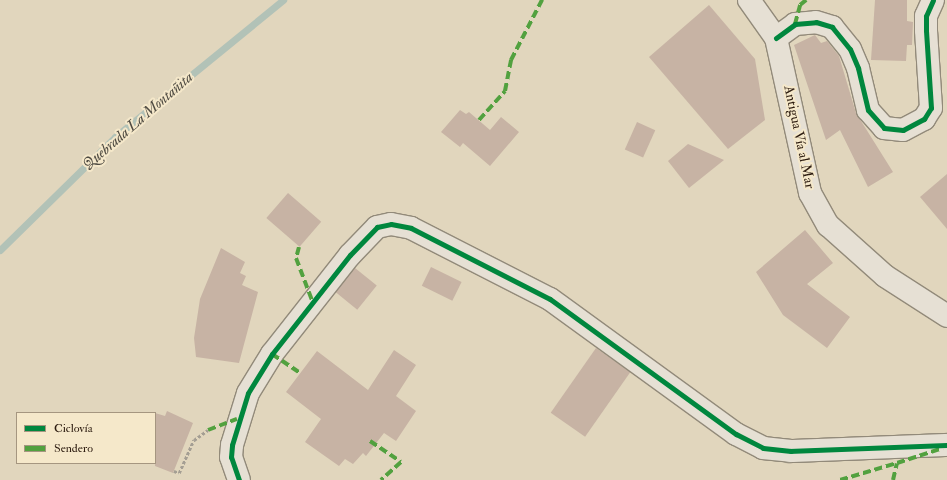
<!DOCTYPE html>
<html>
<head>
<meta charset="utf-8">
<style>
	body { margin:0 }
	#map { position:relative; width:947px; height:480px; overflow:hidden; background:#e1d6bd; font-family:"IM FELL Double Pica",serif }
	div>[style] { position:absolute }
	.stream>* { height:7px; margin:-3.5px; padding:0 3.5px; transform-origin:3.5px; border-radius:3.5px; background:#b2c2b7 }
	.building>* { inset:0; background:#c7b3a4; transform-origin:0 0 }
	.path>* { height:2.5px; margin-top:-1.25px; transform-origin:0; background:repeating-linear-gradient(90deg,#a49e93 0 3px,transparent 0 5px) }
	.roads { filter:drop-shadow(1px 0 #928a7a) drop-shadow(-1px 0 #928a7a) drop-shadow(0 1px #928a7a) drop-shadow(0 -1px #928a7a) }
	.minor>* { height:22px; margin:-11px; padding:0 11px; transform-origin:11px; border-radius:11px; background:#e6e0d4 }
	.secondary>* { height:22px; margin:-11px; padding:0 11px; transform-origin:11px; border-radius:11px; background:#e6e0d4 }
	.quiet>* { height:4px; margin-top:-2px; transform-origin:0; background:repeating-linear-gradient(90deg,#52a13f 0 8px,transparent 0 12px) }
	.cycleway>* { height:5px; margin:-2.5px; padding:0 2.5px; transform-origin:2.5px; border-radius:2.5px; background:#00873e }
	span { translate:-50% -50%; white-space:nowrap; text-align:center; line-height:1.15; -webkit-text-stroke:4px #f5e8ca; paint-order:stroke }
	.street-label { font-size:14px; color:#2d1c10 }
	.water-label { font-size:15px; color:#4f4b42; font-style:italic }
	.legend { position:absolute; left:16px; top:412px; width:140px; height:52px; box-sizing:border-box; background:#f5e8ca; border:1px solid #a59680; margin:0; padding:5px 7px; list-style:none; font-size:12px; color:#2d1c10 }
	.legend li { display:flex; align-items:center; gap:8px; height:20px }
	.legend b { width:20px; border:1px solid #a59680 }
</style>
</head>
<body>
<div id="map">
	<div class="stream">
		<div style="left:0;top:250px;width:161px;rotate:-44.5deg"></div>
		<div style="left:115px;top:137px;width:217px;rotate:-39.2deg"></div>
	</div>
	<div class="building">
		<div style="clip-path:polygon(875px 0,907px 0,907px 21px,913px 22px,912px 45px,907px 45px,906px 61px,871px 60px)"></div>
		<div style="clip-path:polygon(709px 5px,755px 59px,765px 120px,728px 149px,649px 57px)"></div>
		<div style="clip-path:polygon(815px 35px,821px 43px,827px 41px,839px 56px,856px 113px,893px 172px,868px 187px,840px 130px,826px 140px,794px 45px)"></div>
		<div style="clip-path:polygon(460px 110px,466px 114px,469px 112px,490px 130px,501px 117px,519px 132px,490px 166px,463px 143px,460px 147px,441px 132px)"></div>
		<div style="left:637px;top:122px;width:20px;height:30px;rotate:24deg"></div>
		<div style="clip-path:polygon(688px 144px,724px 160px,689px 188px,668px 161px)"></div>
		<div style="clip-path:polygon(947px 174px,947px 229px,920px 197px)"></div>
		<div style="left:288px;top:193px;width:44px;height:33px;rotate:41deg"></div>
		<div style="clip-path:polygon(805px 230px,833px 263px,807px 284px,850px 317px,827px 348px,783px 315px,756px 272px)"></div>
		<div style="clip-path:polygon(221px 248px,245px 262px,240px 273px,246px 276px,242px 285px,258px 292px,239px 363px,196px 357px,194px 338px,200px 299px)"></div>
		<div style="left:431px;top:267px;width:34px;height:21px;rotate:26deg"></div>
		<div style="left:355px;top:268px;width:28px;height:31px;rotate:39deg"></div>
		<div style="left:596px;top:348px;width:42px;height:79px;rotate:35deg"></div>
		<div style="clip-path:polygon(394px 350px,416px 365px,396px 396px,416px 411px,396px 441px,384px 433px,366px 456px,363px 453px,353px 464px,345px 459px,339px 466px,305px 442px,321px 419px,286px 392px,317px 351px,368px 390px)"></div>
		<div style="clip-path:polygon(167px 411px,193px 423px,173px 473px,155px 466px,155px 413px,165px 416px)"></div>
	</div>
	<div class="path">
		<div style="left:174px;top:471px;width:5px;rotate:22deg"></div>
		<div style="left:179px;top:473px;width:36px;rotate:-66deg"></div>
		<div style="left:194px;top:440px;width:17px;rotate:-36deg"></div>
	</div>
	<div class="roads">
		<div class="minor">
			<div style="left:776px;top:38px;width:24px;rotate:-36deg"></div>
			<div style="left:795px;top:24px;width:21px;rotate:-5deg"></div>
			<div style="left:816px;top:22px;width:17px;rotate:17deg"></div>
			<div style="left:832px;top:27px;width:28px;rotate:51deg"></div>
			<div style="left:850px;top:49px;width:21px;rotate:67deg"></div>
			<div style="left:858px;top:68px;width:43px;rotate:76.6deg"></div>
			<div style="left:868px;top:110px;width:24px;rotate:48deg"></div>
			<div style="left:884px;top:128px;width:19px;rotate:6deg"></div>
			<div style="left:903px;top:130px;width:24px;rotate:-28deg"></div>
			<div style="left:924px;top:119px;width:13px;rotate:-58deg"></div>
			<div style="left:931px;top:108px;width:78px;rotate:-93.7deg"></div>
			<div style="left:926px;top:30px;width:14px;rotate:-90deg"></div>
			<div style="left:926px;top:16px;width:17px;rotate:-66deg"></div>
			<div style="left:239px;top:480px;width:24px;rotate:-109deg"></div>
			<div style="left:231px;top:457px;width:12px;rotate:-85deg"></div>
			<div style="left:232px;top:445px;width:54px;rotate:-72.9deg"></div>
			<div style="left:248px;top:393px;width:46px;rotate:-58.4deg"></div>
			<div style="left:272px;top:354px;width:126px;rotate:-51.8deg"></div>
			<div style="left:350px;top:255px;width:39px;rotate:-46deg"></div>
			<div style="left:377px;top:227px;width:14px;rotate:-12deg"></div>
			<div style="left:391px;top:224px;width:20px;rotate:11deg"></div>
			<div style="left:411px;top:228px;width:156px;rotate:27.1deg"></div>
			<div style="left:550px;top:299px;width:230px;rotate:36deg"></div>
			<div style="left:736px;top:434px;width:30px;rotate:27deg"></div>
			<div style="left:763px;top:448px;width:28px;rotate:6deg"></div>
			<div style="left:791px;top:451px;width:156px;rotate:-2.2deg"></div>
		</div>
		<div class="secondary">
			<div style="left:749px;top:0;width:47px;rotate:54.6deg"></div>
			<div style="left:776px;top:38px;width:159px;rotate:77.6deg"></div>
			<div style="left:810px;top:193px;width:37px;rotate:61deg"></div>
			<div style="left:828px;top:225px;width:76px;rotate:41.8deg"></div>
			<div style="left:885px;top:276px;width:74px;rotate:32.8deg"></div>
		</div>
	</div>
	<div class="quiet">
		<div style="left:795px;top:24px;width:20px;rotate:-75deg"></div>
		<div style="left:800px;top:5px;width:8px;rotate:-40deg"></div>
		<div style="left:479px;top:120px;width:39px;rotate:-48deg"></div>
		<div style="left:505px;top:91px;width:32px;rotate:-79deg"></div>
		<div style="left:511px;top:60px;width:68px;rotate:-62.7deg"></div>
		<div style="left:299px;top:247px;width:11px;rotate:105deg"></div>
		<div style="left:296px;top:258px;width:48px;rotate:69.3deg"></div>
		<div style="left:272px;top:354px;width:34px;rotate:34deg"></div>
		<div style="left:208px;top:430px;width:31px;rotate:-21deg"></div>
		<div style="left:370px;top:441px;width:37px;rotate:34deg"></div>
		<div style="left:401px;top:462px;width:27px;rotate:138deg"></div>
		<div style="left:840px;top:480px;width:59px;rotate:-16.6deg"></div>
		<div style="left:893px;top:480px;width:17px;rotate:-77deg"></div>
		<div style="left:897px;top:463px;width:48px;rotate:-18.1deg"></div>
	</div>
	<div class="cycleway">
		<div style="left:776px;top:38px;width:24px;rotate:-36deg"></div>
		<div style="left:795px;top:24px;width:21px;rotate:-5deg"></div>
		<div style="left:816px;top:22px;width:17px;rotate:17deg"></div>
		<div style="left:832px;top:27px;width:28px;rotate:51deg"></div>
		<div style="left:850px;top:49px;width:21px;rotate:67deg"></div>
		<div style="left:858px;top:68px;width:43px;rotate:76.6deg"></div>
		<div style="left:868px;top:110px;width:24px;rotate:48deg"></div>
		<div style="left:884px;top:128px;width:19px;rotate:6deg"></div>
		<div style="left:903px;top:130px;width:24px;rotate:-28deg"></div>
		<div style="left:924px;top:119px;width:13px;rotate:-58deg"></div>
		<div style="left:931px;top:108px;width:78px;rotate:-93.7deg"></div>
		<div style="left:926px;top:30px;width:14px;rotate:-90deg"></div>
		<div style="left:926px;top:16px;width:17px;rotate:-66deg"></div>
		<div style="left:239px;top:480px;width:24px;rotate:-109deg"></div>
		<div style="left:231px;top:457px;width:12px;rotate:-85deg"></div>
		<div style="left:232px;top:445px;width:54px;rotate:-72.9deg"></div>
		<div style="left:248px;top:393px;width:46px;rotate:-58.4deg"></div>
		<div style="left:272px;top:354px;width:126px;rotate:-51.8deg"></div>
		<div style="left:350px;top:255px;width:39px;rotate:-46deg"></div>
		<div style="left:377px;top:227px;width:14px;rotate:-12deg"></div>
		<div style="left:391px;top:224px;width:20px;rotate:11deg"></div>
		<div style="left:411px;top:228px;width:156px;rotate:27.1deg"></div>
		<div style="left:550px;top:299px;width:230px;rotate:36deg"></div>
		<div style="left:736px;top:434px;width:30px;rotate:27deg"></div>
		<div style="left:763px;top:448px;width:28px;rotate:6deg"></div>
		<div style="left:791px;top:451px;width:156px;rotate:-2.2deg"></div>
	</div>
	<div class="street-label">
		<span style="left:799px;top:137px;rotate:78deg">Antigua Vía al Mar</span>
	</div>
	<div class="water-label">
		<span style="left:138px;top:121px;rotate:-41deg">Quebrada La Montañita</span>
	</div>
	<ul class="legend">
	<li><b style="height:5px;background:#00873e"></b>Ciclovía</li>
	<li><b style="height:5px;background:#52a13f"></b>Sendero</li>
	</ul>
</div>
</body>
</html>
